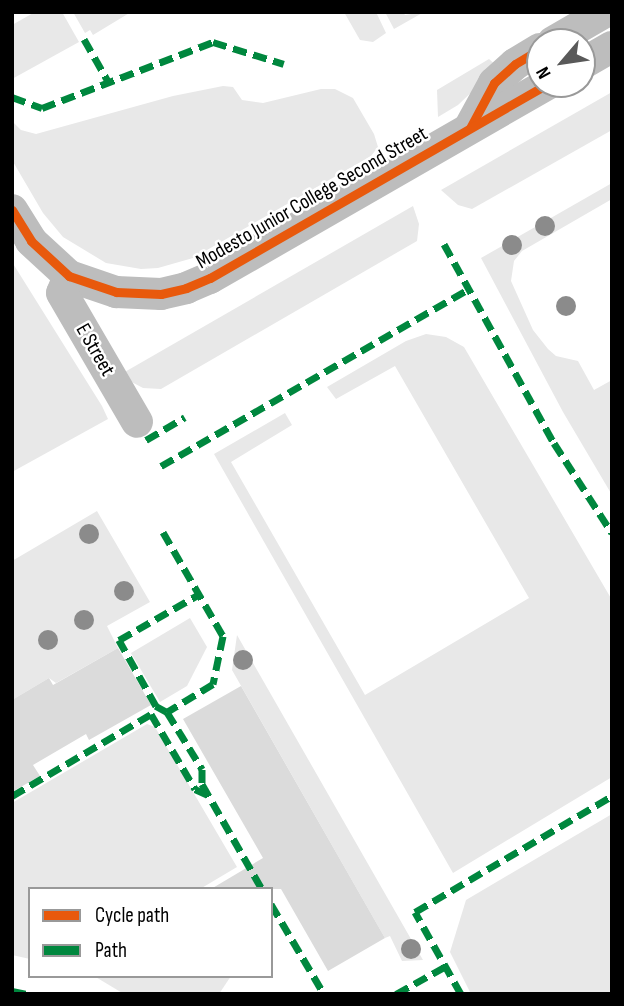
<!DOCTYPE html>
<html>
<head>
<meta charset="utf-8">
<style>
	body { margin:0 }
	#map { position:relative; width:624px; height:1006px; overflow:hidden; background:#fff; font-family:"Sofia Sans Condensed",sans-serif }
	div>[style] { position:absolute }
	.green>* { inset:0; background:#e8e8e8 }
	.building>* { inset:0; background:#dbdbdb }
	.minor>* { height:32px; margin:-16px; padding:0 16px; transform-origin:16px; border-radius:16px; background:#bdbdbd }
	.quiet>* { height:7px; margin-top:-3.5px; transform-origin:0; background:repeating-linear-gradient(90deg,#00873e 0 14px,transparent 0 21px) }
	.cycleway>* { height:9px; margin:-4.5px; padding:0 4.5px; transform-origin:4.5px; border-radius:4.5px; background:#e8590c }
	.trees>* { width:20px; height:20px; margin:-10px; border-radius:50%; background:#8b8b8b }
	span { translate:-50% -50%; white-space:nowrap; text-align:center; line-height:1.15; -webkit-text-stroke:5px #fff; paint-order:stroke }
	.street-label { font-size:21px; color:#000 }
	.frame { position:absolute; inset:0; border:14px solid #000; pointer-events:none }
	.legend { position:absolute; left:28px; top:887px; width:245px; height:91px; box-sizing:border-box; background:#fff; border:2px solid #999; margin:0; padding:9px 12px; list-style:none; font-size:21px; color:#000 }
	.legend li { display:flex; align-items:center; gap:14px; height:35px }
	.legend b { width:35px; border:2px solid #999 }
	.north { position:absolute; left:526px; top:28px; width:70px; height:70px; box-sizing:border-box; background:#fff; border:2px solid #999; border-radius:50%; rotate:241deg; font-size:19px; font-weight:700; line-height:28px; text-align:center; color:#000 }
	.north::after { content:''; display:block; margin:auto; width:24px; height:32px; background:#595959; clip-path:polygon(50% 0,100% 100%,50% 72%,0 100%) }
</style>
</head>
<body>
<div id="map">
	<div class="green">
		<div style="clip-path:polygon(35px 12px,62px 12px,79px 42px,12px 79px,12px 25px)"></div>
		<div style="clip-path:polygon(73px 12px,131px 12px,93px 35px,90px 30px,85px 33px)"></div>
		<div style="clip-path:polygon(344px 12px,376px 12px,386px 33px,373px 42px,360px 40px)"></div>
		<div style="clip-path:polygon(385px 12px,403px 12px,405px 15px,424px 12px,394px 29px)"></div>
		<div style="clip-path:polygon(489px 59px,498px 67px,458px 105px,438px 117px,437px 90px)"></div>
		<div style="clip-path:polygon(223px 86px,233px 87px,242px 100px,263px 103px,321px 89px,335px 89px,353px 98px,374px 134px,378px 147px,371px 156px,193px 258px,158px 268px,141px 269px,106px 263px,63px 237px,43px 213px,12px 160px,12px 121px,21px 130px,36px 134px,173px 96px)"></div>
		<div style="clip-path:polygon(612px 92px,612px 130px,472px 209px,458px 205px,441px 190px)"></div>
		<div style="clip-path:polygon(612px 183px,612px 199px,522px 251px,514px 261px,511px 281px,533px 330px,548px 349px,556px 356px,578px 361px,594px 390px,612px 380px,612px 495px,563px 412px,481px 258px)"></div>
		<div style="clip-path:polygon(413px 206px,419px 224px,417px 241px,161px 389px,143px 388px,126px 379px,123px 373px)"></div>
		<div style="clip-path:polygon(12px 262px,102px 406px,108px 419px,12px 472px)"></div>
		<div style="clip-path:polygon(426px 334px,446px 337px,464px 347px,612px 600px,612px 777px,453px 873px,214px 454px,285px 413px,292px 425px,231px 462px,365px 695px,529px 598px,395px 366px,336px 399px,327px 387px,406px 341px)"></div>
		<div style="clip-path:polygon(97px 511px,150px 602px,107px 626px,118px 648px,56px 683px,49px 678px,12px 700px,12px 561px)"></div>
		<div style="clip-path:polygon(190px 618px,207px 647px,187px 686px,160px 702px,131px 653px)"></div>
		<div style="clip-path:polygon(237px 635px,423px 960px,402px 961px,390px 936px,385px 938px,232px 670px)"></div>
		<div style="clip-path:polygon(147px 724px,155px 727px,237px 867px,200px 889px,30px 889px,30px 959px,12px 955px,12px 803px)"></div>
		<div style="clip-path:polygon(612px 814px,612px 994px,471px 994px,450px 952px,466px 900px)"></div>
		<div style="clip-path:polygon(94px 976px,231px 976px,219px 994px,124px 994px)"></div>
	</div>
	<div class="building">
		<div style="clip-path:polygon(118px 648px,151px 705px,89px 740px,86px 734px,33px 765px,40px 776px,12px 792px,12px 700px,49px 678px,53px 685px)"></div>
		<div style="clip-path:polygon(241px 686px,385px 938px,328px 971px,281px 889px,211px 889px,263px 858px,183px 719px)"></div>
	</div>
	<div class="minor">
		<div style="left:553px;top:42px;width:60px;rotate:-30deg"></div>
		<div style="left:582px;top:64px;width:34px;rotate:-30deg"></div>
		<div style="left:470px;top:127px;width:50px;rotate:-61.4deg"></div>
		<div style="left:494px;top:83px;width:28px;rotate:-42deg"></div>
		<div style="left:515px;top:64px;width:29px;rotate:-31deg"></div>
		<div style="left:12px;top:210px;width:36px;rotate:58deg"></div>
		<div style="left:31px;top:241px;width:52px;rotate:42.6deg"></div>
		<div style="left:69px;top:276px;width:50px;rotate:18.8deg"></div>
		<div style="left:116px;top:292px;width:45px;rotate:2.5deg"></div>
		<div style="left:161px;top:294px;width:26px;rotate:-13deg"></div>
		<div style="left:186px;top:288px;width:26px;rotate:-23deg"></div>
		<div style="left:210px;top:278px;width:389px;rotate:-29.9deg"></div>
		<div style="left:69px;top:276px;width:18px;rotate:112deg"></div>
		<div style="left:62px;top:293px;width:149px;rotate:59.8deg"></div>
	</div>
	<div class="quiet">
		<div style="left:84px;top:39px;width:48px;rotate:60.3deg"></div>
		<div style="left:12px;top:97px;width:32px;rotate:20deg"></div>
		<div style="left:42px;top:108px;width:183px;rotate:-21.1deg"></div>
		<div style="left:213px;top:42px;width:74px;rotate:17.2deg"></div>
		<div style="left:444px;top:244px;width:227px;rotate:61.1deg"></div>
		<div style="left:554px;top:443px;width:107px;rotate:57.2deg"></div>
		<div style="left:146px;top:440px;width:45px;rotate:-30.5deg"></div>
		<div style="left:161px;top:466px;width:355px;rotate:-29.9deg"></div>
		<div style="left:163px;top:532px;width:120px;rotate:60deg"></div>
		<div style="left:223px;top:636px;width:49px;rotate:101.8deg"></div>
		<div style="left:213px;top:684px;width:54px;rotate:148.7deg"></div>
		<div style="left:167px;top:712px;width:67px;rotate:58.4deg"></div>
		<div style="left:202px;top:769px;width:15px;rotate:90deg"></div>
		<div style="left:202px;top:784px;width:121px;rotate:60.3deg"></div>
		<div style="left:167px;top:712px;width:13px;rotate:-151deg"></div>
		<div style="left:156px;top:706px;width:76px;rotate:-119.3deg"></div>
		<div style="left:119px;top:640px;width:91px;rotate:-29.7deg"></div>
		<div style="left:12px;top:796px;width:161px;rotate:-30.5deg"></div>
		<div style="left:151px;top:714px;width:87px;rotate:59.6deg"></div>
		<div style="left:195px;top:789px;width:14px;rotate:25deg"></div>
		<div style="left:271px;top:904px;width:104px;rotate:59.5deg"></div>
		<div style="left:12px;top:991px;width:15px;rotate:11deg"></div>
		<div style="left:396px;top:994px;width:57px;rotate:-29.2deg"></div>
		<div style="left:461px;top:994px;width:94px;rotate:-119.3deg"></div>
		<div style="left:415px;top:912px;width:229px;rotate:-30.5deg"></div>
	</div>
	<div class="cycleway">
		<div style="left:470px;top:128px;width:51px;rotate:-61.9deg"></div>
		<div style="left:494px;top:83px;width:28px;rotate:-42deg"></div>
		<div style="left:515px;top:64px;width:29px;rotate:-31deg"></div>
		<div style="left:12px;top:210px;width:36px;rotate:58deg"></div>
		<div style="left:31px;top:241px;width:52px;rotate:42.6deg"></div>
		<div style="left:69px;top:276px;width:50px;rotate:18.8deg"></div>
		<div style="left:116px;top:292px;width:45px;rotate:2.5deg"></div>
		<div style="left:161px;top:294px;width:26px;rotate:-13deg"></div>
		<div style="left:186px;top:288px;width:26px;rotate:-23deg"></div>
		<div style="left:210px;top:278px;width:389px;rotate:-29.9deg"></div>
	</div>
	<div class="trees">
		<div style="left:545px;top:226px"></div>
		<div style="left:512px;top:245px"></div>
		<div style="left:566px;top:306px"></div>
		<div style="left:89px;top:534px"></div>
		<div style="left:124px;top:591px"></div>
		<div style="left:84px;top:620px"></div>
		<div style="left:48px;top:640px"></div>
		<div style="left:243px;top:660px"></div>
		<div style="left:411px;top:949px"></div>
	</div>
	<div class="street-label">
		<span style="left:312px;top:198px;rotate:-30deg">Modesto Junior College Second Street</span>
		<span style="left:95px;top:350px;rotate:60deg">E Street</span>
	</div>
	<div class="frame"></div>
	<ul class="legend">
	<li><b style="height:9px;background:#e8590c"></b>Cycle path</li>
	<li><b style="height:9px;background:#00873e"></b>Path</li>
	</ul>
	<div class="north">N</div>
</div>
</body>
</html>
